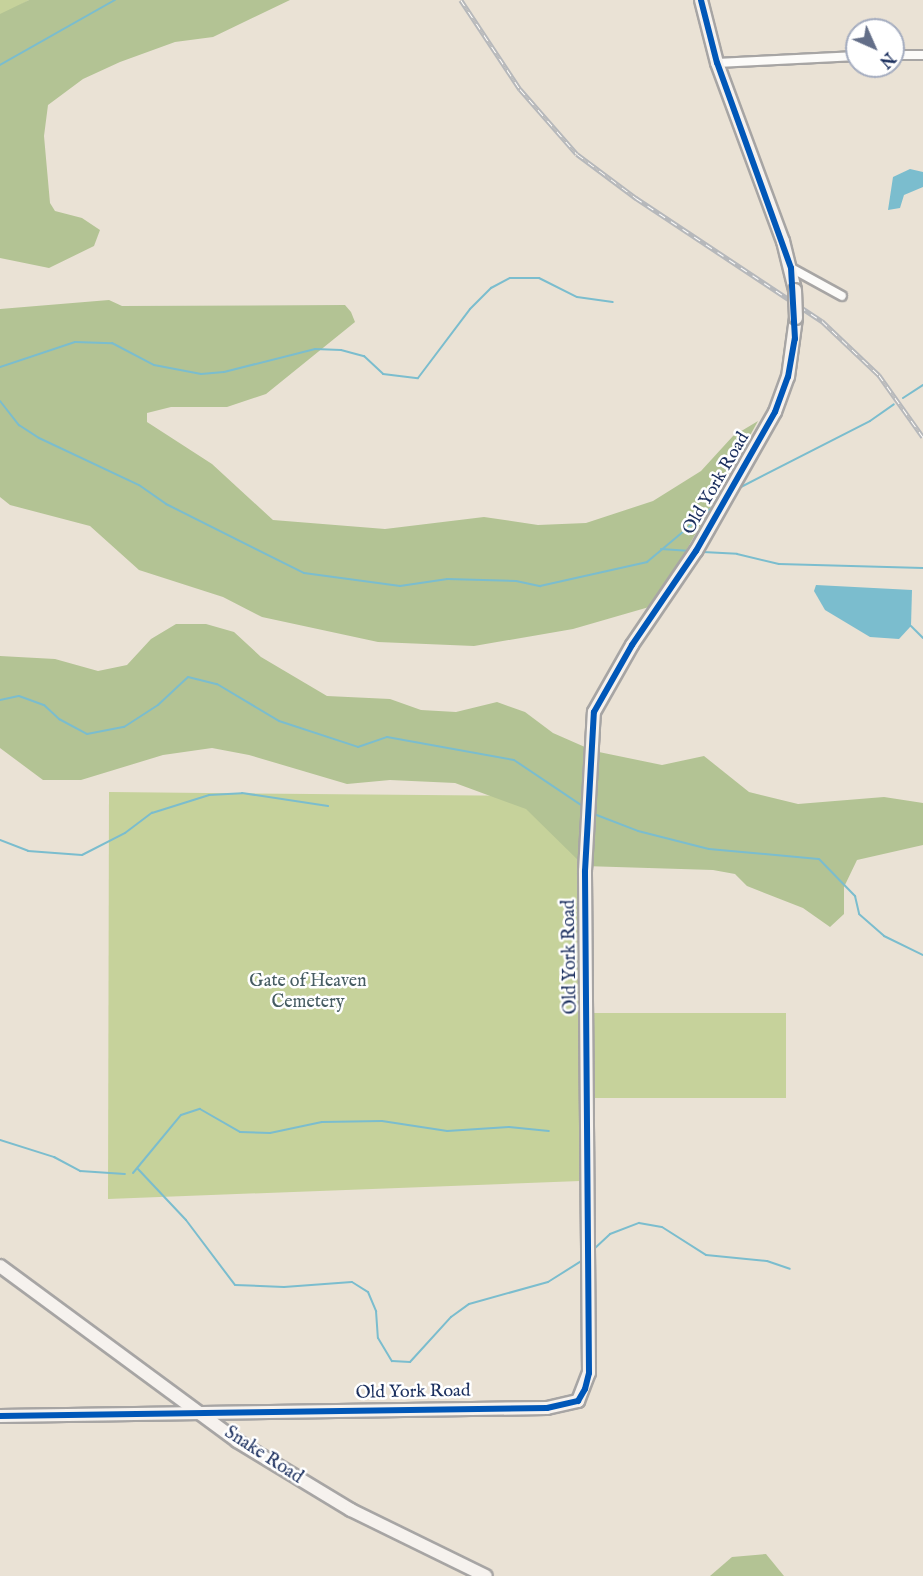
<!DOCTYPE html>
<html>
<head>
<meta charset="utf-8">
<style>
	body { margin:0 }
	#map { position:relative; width:923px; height:1576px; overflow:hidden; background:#eae2d5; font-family:"IM FELL English",serif }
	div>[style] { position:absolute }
	.green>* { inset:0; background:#c6d29b; transform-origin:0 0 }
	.forest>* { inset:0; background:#b3c394 }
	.water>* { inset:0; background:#7bbdce }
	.stream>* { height:2px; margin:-1px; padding:0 1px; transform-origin:1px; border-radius:1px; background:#7bbdce }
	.roads { filter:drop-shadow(2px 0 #a7a5a4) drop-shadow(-2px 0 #a7a5a4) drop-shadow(0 2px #a7a5a4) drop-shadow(0 -2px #a7a5a4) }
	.street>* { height:8px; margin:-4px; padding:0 4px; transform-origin:4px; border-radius:4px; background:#fcfbf9 }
	.secondary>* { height:12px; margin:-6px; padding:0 6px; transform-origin:6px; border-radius:6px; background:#f6f2ee }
	.rail>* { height:4.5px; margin-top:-2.25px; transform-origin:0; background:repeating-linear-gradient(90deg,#fff 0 7px,#b6b8bb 0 14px); box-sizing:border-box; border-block:2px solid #b6b8bb }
	.bridges { filter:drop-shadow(2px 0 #a7a5a4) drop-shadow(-2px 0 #a7a5a4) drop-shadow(0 2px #a7a5a4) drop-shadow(0 -2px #a7a5a4) }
	.secondary-bridge>* { height:12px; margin:-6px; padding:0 6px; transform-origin:6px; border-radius:6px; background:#f6f2ee }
	.cycleway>* { height:6px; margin:-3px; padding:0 3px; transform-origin:3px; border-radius:3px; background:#0057b8 }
	span { translate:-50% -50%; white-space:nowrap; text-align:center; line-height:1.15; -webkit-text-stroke:5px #fff; paint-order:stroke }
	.street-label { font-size:18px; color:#1b2f5e }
	.park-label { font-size:18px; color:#465c62 }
	.north { position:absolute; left:845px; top:18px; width:60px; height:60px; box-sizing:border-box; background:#fff; border:2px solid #a4acbf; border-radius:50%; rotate:135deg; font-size:16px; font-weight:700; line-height:24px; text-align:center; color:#1b2f5e }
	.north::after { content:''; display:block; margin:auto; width:21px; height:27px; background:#636e88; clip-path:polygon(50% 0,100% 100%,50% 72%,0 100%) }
</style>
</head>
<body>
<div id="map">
	<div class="green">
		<div style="clip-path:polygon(0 0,29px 0,4px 14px,0 14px)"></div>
		<div style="clip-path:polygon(109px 792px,527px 796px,579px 857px,580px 1181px,108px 1199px)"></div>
		<div style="left:594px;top:1013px;width:192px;height:85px"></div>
	</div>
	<div class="forest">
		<div style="clip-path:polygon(29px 0,290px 0,213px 37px,175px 42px,120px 62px,83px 79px,48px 105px,44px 136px,50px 203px,55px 211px,82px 218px,100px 230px,94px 246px,49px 268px,0 258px,0 14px)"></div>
		<div style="clip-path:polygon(109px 300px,122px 306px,345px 305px,351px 312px,355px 322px,266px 394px,227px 407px,171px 407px,147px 413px,147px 422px,212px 464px,273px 520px,385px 529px,484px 517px,538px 525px,586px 523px,653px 501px,701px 471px,733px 436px,758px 421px,656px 605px,573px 629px,474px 646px,378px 642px,262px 617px,223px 597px,139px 570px,90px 526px,10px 505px,0 497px,0 309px)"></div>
		<div style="clip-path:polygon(176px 624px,206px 624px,234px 632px,261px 657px,327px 696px,390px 699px,421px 710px,456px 712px,497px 702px,525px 712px,553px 733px,594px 751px,662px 765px,704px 756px,749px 792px,798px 804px,884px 797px,923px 803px,923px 845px,857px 860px,844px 887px,844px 914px,830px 927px,803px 908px,747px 886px,735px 874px,713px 870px,584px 866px,526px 809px,455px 783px,390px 780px,347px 784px,249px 755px,212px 748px,163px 755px,81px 780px,43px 780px,0 748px,0 656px,55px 659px,98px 671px,127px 665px,151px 639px)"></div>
		<div style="clip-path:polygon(766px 1554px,784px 1576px,710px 1576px,732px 1557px)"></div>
	</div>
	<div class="water">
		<div style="clip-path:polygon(910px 169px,923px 172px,923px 187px,904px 195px,900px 208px,888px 210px,893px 177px)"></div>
		<div style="clip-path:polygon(816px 585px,912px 590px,911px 626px,899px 639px,870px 637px,825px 610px,814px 591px)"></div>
	</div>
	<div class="stream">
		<div style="left:0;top:65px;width:132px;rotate:-29.5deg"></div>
		<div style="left:0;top:367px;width:79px;rotate:-18.4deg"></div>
		<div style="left:75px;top:342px;width:37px;rotate:2deg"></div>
		<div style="left:112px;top:343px;width:47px;rotate:27.6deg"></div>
		<div style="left:154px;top:365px;width:48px;rotate:10.8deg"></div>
		<div style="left:201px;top:374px;width:23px;rotate:-5deg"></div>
		<div style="left:224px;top:372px;width:94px;rotate:-14.2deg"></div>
		<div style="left:315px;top:349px;width:26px;rotate:2deg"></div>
		<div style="left:341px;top:350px;width:24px;rotate:15deg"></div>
		<div style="left:364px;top:356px;width:26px;rotate:43deg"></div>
		<div style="left:383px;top:374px;width:35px;rotate:7deg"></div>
		<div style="left:418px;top:378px;width:86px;rotate:-53deg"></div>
		<div style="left:470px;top:309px;width:30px;rotate:-45deg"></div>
		<div style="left:491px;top:288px;width:21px;rotate:-28deg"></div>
		<div style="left:510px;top:278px;width:29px"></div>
		<div style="left:539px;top:278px;width:42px;rotate:26.6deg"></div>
		<div style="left:577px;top:297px;width:36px;rotate:8deg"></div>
		<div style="left:903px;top:398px;width:24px;rotate:-33deg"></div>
		<div style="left:0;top:401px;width:31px;rotate:52deg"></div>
		<div style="left:19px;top:425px;width:24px;rotate:33deg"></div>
		<div style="left:39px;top:438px;width:110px;rotate:25.2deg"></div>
		<div style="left:139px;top:485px;width:33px;rotate:35deg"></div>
		<div style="left:166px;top:504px;width:154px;rotate:26.6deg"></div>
		<div style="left:304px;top:573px;width:97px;rotate:7.7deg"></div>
		<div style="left:400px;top:586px;width:48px;rotate:-8.5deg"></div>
		<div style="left:447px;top:579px;width:69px;rotate:1.7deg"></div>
		<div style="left:516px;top:581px;width:25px;rotate:12deg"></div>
		<div style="left:540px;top:586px;width:110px;rotate:-12.6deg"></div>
		<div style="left:647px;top:562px;width:90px;rotate:-40deg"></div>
		<div style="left:739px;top:488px;width:147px;rotate:-27.1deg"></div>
		<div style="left:870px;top:421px;width:29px;rotate:-35deg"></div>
		<div style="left:661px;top:549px;width:26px;rotate:4deg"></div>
		<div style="left:703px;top:552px;width:34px;rotate:3deg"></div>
		<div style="left:737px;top:554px;width:43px;rotate:13.4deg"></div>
		<div style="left:779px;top:564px;width:144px;rotate:1.6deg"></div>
		<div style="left:911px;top:626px;width:17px;rotate:45deg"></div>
		<div style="left:0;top:700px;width:19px;rotate:-12deg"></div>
		<div style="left:19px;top:696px;width:27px;rotate:20deg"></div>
		<div style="left:44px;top:705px;width:21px;rotate:43deg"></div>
		<div style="left:59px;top:719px;width:32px;rotate:28deg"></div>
		<div style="left:87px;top:734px;width:38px;rotate:-11deg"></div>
		<div style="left:124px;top:727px;width:40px;rotate:-32.9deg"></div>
		<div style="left:158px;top:705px;width:41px;rotate:-43deg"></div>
		<div style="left:188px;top:677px;width:30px;rotate:14deg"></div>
		<div style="left:217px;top:684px;width:72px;rotate:30.8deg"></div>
		<div style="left:279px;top:721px;width:83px;rotate:18.2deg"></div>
		<div style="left:358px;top:747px;width:31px;rotate:-19deg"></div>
		<div style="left:387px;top:737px;width:129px;rotate:10.3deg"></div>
		<div style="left:514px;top:760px;width:81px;rotate:33.9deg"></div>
		<div style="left:594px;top:814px;width:47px;rotate:21.1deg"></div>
		<div style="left:638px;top:831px;width:73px;rotate:14.2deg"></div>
		<div style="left:709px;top:849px;width:110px;rotate:5.2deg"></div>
		<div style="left:819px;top:859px;width:52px;rotate:45.8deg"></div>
		<div style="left:855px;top:896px;width:18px;rotate:77deg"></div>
		<div style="left:859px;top:914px;width:33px;rotate:41deg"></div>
		<div style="left:884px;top:936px;width:43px;rotate:26deg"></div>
		<div style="left:0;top:840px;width:30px;rotate:21deg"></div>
		<div style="left:28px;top:851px;width:54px;rotate:4.2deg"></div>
		<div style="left:82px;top:855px;width:48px;rotate:-27.1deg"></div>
		<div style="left:125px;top:833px;width:34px;rotate:-37deg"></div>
		<div style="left:152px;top:813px;width:60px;rotate:-17.5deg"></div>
		<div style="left:209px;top:795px;width:33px;rotate:-3deg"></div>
		<div style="left:242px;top:793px;width:87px;rotate:8.6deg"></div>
		<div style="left:0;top:1140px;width:57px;rotate:17.5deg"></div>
		<div style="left:54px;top:1157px;width:30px;rotate:28deg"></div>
		<div style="left:80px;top:1171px;width:45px;rotate:3.8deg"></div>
		<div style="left:138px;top:1169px;width:70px;rotate:46.7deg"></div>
		<div style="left:186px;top:1220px;width:81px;rotate:53deg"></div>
		<div style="left:235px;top:1285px;width:49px;rotate:2.3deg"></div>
		<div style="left:284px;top:1287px;width:68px;rotate:-4.2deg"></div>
		<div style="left:352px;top:1282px;width:19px;rotate:32deg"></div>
		<div style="left:368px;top:1292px;width:21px;rotate:67deg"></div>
		<div style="left:376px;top:1311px;width:27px;rotate:86deg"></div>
		<div style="left:378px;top:1338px;width:27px;rotate:59deg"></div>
		<div style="left:392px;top:1361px;width:18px;rotate:3deg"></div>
		<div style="left:410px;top:1362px;width:61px;rotate:-47.7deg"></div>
		<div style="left:451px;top:1317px;width:22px;rotate:-36deg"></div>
		<div style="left:469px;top:1304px;width:82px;rotate:-15.6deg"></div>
		<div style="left:548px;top:1282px;width:41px;rotate:-32.2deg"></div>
		<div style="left:133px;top:1173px;width:75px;rotate:-50.4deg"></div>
		<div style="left:181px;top:1115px;width:20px;rotate:-18deg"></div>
		<div style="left:200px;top:1109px;width:46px;rotate:29.9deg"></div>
		<div style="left:240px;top:1132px;width:30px;rotate:2deg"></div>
		<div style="left:270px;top:1133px;width:53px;rotate:-11.9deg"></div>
		<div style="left:322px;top:1122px;width:60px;rotate:-1deg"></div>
		<div style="left:382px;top:1121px;width:66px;rotate:8.7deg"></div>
		<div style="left:447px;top:1131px;width:62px;rotate:-3.7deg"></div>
		<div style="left:509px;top:1127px;width:40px;rotate:5.7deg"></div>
		<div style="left:594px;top:1249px;width:22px;rotate:-43deg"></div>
		<div style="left:610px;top:1234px;width:31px;rotate:-21deg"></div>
		<div style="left:639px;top:1223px;width:23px;rotate:10deg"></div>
		<div style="left:662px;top:1227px;width:52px;rotate:32.5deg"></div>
		<div style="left:706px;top:1255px;width:61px;rotate:5.6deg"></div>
		<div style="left:767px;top:1261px;width:24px;rotate:19deg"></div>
	</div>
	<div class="roads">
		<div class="street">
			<div style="left:893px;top:55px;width:30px"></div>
			<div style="left:717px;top:63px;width:140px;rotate:-2.9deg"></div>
			<div style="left:791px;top:268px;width:58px;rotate:28.8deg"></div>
		</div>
		<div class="secondary">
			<div style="left:701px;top:0;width:65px;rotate:75.7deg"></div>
			<div style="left:717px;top:63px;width:190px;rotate:69.7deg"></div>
			<div style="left:783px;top:241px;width:50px;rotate:76.2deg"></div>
			<div style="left:0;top:1266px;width:295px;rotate:36.4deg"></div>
			<div style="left:237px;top:1441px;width:133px;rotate:31.2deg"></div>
			<div style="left:351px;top:1510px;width:150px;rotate:26.1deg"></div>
			<div style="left:0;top:1416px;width:547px;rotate:-0.84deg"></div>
			<div style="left:547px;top:1408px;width:32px;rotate:-13deg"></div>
			<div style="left:578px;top:1401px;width:30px;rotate:-69deg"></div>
			<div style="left:589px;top:1373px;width:502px;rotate:-90.46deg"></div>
			<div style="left:585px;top:871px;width:159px;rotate:-86.8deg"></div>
			<div style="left:594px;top:712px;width:77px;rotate:-60.4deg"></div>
			<div style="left:632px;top:645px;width:114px;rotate:-55.8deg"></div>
			<div style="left:696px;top:551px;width:160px;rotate:-60.4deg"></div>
			<div style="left:775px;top:412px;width:37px;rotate:-70deg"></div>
			<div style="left:788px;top:377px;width:60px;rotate:-82.3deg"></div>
		</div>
	</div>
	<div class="rail">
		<div style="left:461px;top:0;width:107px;rotate:56.5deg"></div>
		<div style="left:520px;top:89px;width:86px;rotate:48.8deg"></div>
		<div style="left:577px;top:154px;width:74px;rotate:36.7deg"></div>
		<div style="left:636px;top:198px;width:223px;rotate:33.5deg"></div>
		<div style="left:822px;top:321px;width:79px;rotate:43.5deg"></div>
		<div style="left:879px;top:375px;width:76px;rotate:54.6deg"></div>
	</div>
	<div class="bridges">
		<div class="secondary-bridge">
			<div style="left:795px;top:290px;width:28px;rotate:88deg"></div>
		</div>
	</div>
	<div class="cycleway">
		<div style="left:0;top:1416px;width:547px;rotate:-0.84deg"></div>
		<div style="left:547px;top:1408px;width:32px;rotate:-13deg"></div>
		<div style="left:578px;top:1401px;width:14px;rotate:-60deg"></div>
		<div style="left:585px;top:1389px;width:16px;rotate:-76deg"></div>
		<div style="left:589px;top:1373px;width:502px;rotate:-90.46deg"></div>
		<div style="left:585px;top:871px;width:159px;rotate:-86.8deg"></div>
		<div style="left:594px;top:712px;width:77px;rotate:-60.4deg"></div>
		<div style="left:632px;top:645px;width:114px;rotate:-55.8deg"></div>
		<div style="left:696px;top:551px;width:160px;rotate:-60.4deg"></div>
		<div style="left:775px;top:412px;width:37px;rotate:-70deg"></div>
		<div style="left:788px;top:377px;width:39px;rotate:-80deg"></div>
		<div style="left:795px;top:339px;width:71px;rotate:-93.2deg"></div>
		<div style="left:791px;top:268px;width:218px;rotate:-109.8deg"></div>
		<div style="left:717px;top:63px;width:65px;rotate:-104.3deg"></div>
	</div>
	<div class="street-label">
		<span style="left:717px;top:484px;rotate:-60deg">Old York Road</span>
		<span style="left:571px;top:957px;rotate:-91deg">Old York Road</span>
		<span style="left:413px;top:1393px;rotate:-1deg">Old York Road</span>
		<span style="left:263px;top:1456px;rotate:33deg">Snake Road</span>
	</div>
	<div class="park-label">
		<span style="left:308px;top:993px">Gate of Heaven<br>Cemetery</span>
	</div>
	<div class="north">N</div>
</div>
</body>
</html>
